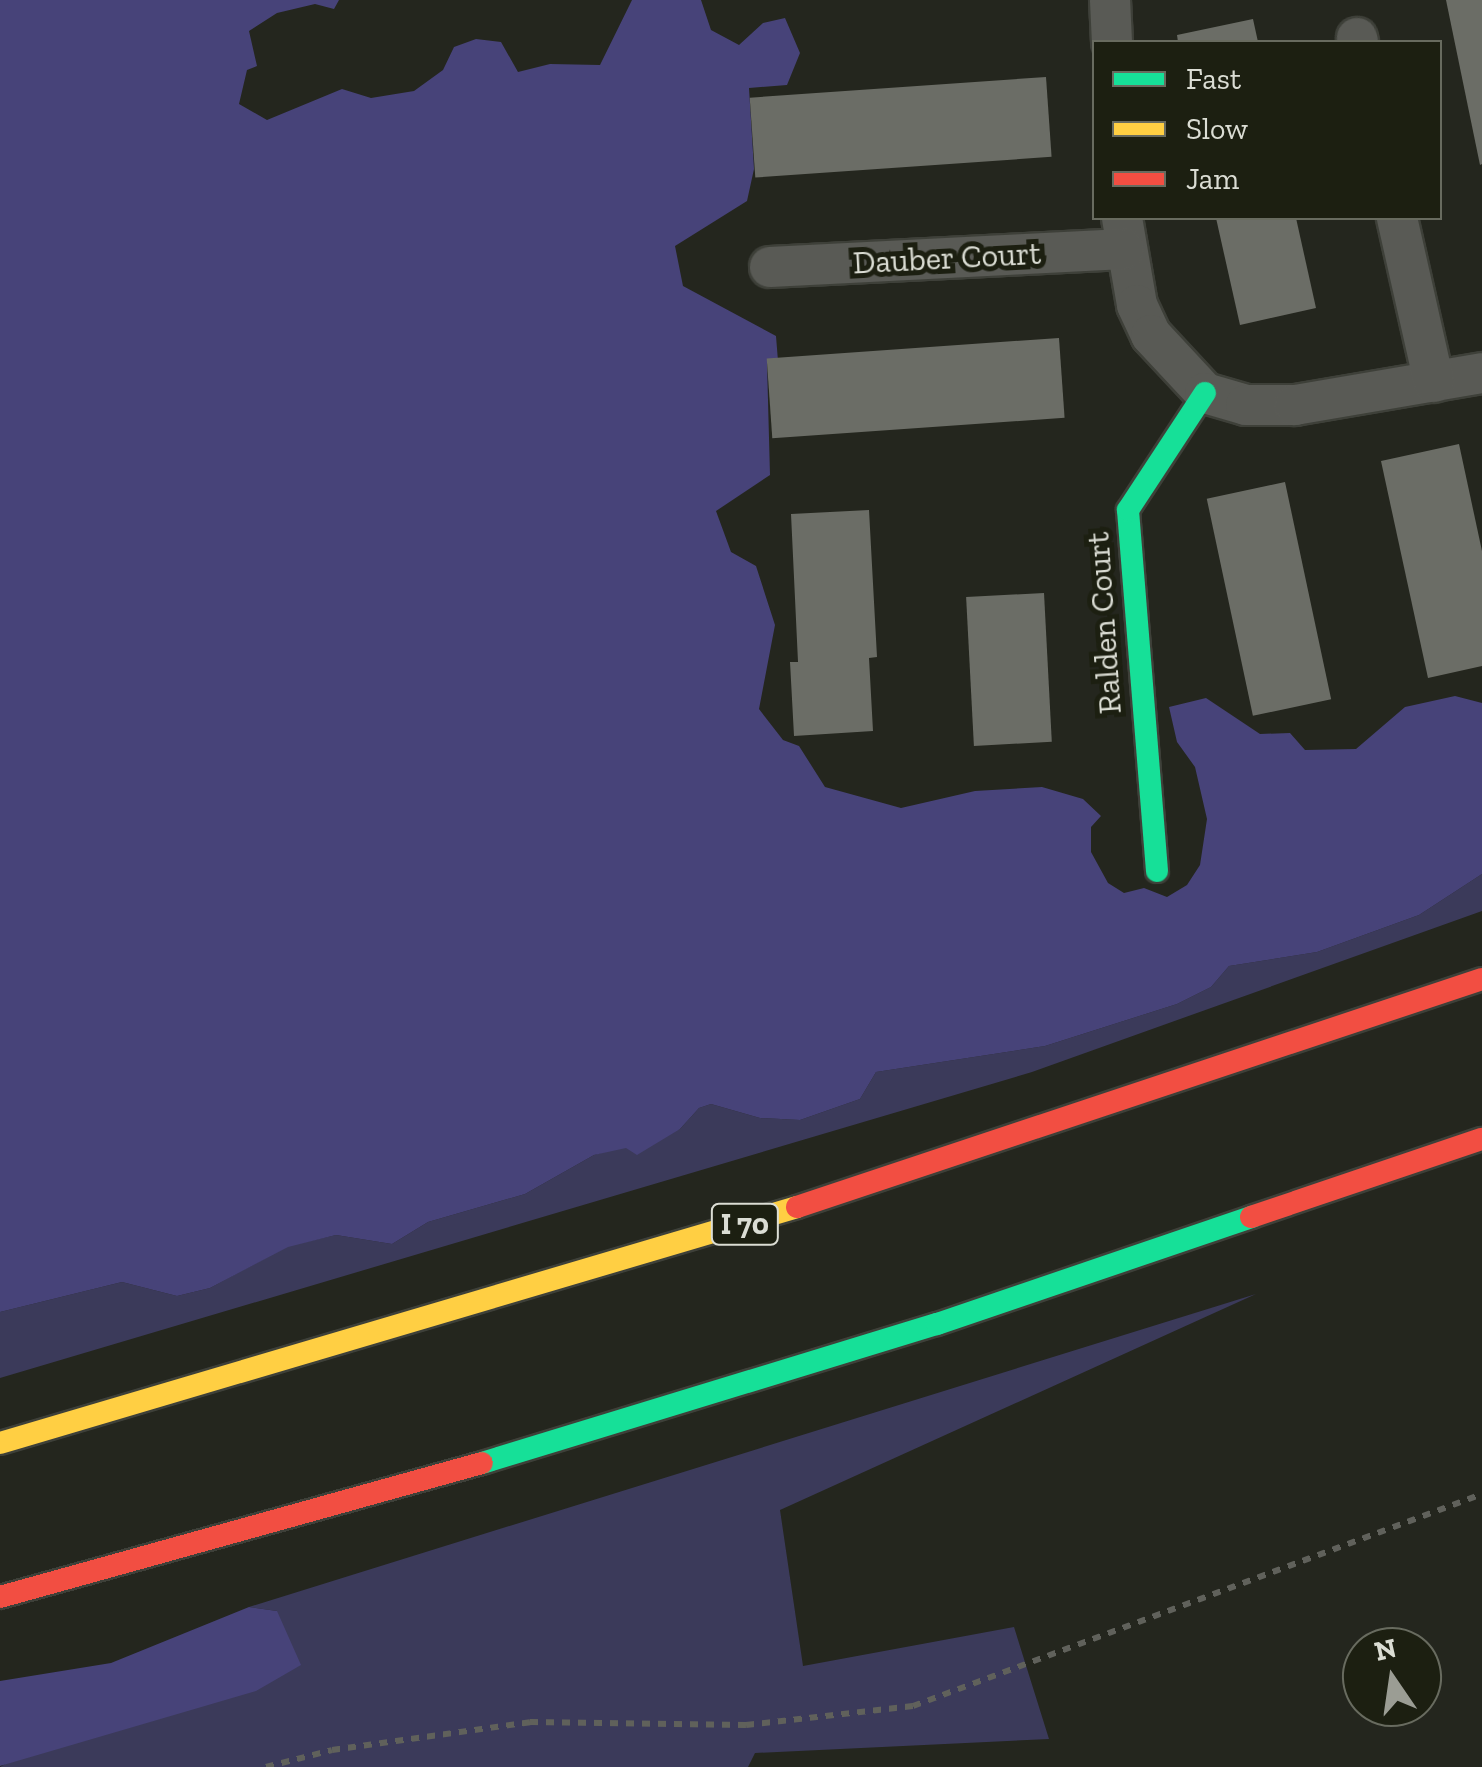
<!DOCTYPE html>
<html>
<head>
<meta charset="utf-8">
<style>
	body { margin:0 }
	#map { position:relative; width:1482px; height:1767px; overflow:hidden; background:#24261e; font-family:"Zilla Slab",serif }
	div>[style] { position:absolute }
	.green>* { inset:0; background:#3b3a5a }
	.forest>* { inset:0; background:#474379 }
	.building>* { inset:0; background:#6b6d66; transform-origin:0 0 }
	.path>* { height:6px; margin-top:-3px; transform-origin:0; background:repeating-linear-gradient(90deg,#60615b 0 8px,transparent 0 16px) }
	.roads { filter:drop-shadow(2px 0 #3e4039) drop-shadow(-2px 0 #3e4039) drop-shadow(0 2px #3e4039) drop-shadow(0 -2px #3e4039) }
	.street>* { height:40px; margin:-20px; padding:0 20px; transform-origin:20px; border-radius:20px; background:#595a55 }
	.fast>* { height:22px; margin:-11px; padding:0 11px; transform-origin:11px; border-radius:11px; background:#16e098 }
	.slow>* { height:22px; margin:-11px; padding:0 11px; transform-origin:11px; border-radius:11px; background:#ffcf43 }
	.jam>* { height:22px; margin:-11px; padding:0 11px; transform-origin:11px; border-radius:11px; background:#f24e42 }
	span { translate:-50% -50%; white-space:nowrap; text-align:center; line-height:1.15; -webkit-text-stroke:10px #1c1f11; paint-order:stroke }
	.shield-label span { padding:2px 8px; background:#1c1f11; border:2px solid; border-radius:8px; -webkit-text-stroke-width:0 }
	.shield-label { font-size:30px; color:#dbddd4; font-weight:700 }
	.street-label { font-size:32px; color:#dbddd4 }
	.legend { position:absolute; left:1092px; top:40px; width:350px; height:180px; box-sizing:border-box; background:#1c1f11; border:2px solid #686b5f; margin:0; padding:12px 18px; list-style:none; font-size:30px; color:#dbddd4 }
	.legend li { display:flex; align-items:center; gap:20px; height:50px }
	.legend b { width:50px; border:2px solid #686b5f }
	.north { position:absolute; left:1342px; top:1627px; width:100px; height:100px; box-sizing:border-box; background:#1c1f11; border:2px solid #686b5f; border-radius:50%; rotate:347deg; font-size:28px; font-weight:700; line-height:40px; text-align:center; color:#dbddd4 }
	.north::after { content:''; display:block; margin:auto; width:35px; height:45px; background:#9b9d94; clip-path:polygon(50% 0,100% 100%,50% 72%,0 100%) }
</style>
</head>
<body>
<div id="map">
	<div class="green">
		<div style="clip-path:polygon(1482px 874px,1482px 911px,1032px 1072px,0 1378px,0 1312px,122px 1282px,177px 1296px,210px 1288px,288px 1246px,336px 1235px,392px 1244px,428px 1222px,525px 1194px,594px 1155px,680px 1129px,699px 1108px,711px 1104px,760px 1118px,800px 1120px,860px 1099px,876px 1072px,1045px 1046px,1177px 1004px,1211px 987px,1229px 966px,1317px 952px,1419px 915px)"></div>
		<div style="clip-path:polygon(1256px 1294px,780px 1510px,803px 1666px,1014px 1627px,1049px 1739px,755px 1753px,748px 1767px,0 1767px,277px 1611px,249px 1607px)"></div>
	</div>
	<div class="forest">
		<div style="clip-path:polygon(0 0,339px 0,334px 9px,315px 4px,277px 13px,249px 31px,257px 66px,247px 70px,239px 104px,267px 120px,342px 89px,371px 98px,414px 91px,443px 70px,454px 47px,476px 39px,501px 42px,518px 72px,550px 64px,600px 65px,632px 0,701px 0,711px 30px,739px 45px,763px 23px,785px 18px,800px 53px,787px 85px,749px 88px,754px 169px,747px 201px,675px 246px,683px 286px,776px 336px,778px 361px,767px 363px,770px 475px,716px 511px,731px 552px,756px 566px,775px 625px,759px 709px,783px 740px,799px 746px,825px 787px,901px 808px,975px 791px,1042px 787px,1083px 799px,1101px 816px,1091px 827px,1091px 852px,1108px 883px,1124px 893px,1144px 888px,1167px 897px,1187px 885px,1200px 865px,1207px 819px,1195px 767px,1177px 742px,1169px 707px,1206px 698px,1260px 734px,1290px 733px,1305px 750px,1356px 749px,1405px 707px,1455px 696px,1482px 703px,1482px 874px,1419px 915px,1317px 952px,1229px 966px,1211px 987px,1177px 1004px,1045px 1046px,876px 1072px,860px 1099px,800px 1120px,760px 1118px,711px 1104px,699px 1108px,680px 1129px,637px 1155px,626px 1148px,594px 1155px,525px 1194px,428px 1222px,392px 1244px,336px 1235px,288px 1247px,210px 1288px,177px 1296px,122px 1282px,0 1312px)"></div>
		<div style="clip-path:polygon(249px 1607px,277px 1611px,301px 1665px,256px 1691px,0 1766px,0 1681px,111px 1663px)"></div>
	</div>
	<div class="building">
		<div style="clip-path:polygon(1446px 0,1482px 0,1482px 164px,1480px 165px)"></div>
		<div style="clip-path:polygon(1253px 19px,1258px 42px,1178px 42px,1177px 35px)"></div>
		<div style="left:1046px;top:77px;width:80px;height:297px;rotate:86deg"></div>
		<div style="clip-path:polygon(1216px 218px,1296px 218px,1316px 308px,1240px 325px)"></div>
		<div style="left:1059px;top:338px;width:80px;height:293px;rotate:86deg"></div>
		<div style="clip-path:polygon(1459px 444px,1482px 551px,1482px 666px,1428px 678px,1381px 461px)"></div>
		<div style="left:1285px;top:482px;width:222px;height:80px;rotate:78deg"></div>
		<div style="clip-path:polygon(869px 510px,877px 657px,869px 658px,873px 731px,794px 736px,790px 662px,798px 662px,791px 514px)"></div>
		<div style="left:1044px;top:593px;width:149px;height:78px;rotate:87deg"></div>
	</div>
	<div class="path">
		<div style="left:266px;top:1767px;width:68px;rotate:-14.4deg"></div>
		<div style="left:332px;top:1750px;width:200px;rotate:-8deg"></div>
		<div style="left:530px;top:1722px;width:216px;rotate:0.8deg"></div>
		<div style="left:746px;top:1725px;width:168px;rotate:-6.5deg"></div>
		<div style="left:913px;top:1706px;width:607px;rotate:-20.43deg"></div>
	</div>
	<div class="roads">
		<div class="street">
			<div style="left:1110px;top:0;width:42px;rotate:87.3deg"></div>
			<div style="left:1357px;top:38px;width:4px;rotate:76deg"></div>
			<div style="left:1122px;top:218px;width:88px;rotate:80.2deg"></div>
			<div style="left:1137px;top:305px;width:33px;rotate:65deg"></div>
			<div style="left:1151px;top:335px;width:79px;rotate:47deg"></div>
			<div style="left:1205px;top:393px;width:43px;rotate:16.3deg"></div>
			<div style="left:1246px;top:405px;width:49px"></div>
			<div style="left:1295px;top:405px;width:190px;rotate:-9.7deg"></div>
			<div style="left:1397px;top:218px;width:168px;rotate:77.3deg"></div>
			<div style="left:770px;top:267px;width:354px;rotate:-2.9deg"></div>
		</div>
		<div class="fast">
			<div style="left:1157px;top:871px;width:362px;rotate:-94.6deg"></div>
			<div style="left:1128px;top:510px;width:140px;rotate:-56.7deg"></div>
			<div style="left:482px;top:1463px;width:476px;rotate:-17deg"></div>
			<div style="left:937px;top:1324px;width:332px;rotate:-18.8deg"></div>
		</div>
		<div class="slow">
			<div style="left:0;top:1443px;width:831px;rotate:-16.49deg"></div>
		</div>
		<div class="jam">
			<div style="left:797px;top:1207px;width:722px;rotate:-18.41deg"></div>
			<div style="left:1251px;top:1217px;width:244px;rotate:-18.7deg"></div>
			<div style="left:0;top:1597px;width:500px;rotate:-15.54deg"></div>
		</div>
	</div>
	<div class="shield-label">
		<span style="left:745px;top:1224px">I 70</span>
	</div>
	<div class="street-label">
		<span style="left:947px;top:258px;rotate:-3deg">Dauber Court</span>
		<span style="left:1104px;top:623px;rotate:-94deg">Ralden Court</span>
	</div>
	<ul class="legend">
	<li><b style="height:12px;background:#16e098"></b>Fast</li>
	<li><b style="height:12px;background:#ffcf43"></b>Slow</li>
	<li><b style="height:12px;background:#f24e42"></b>Jam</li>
	</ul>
	<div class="north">N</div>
</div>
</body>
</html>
